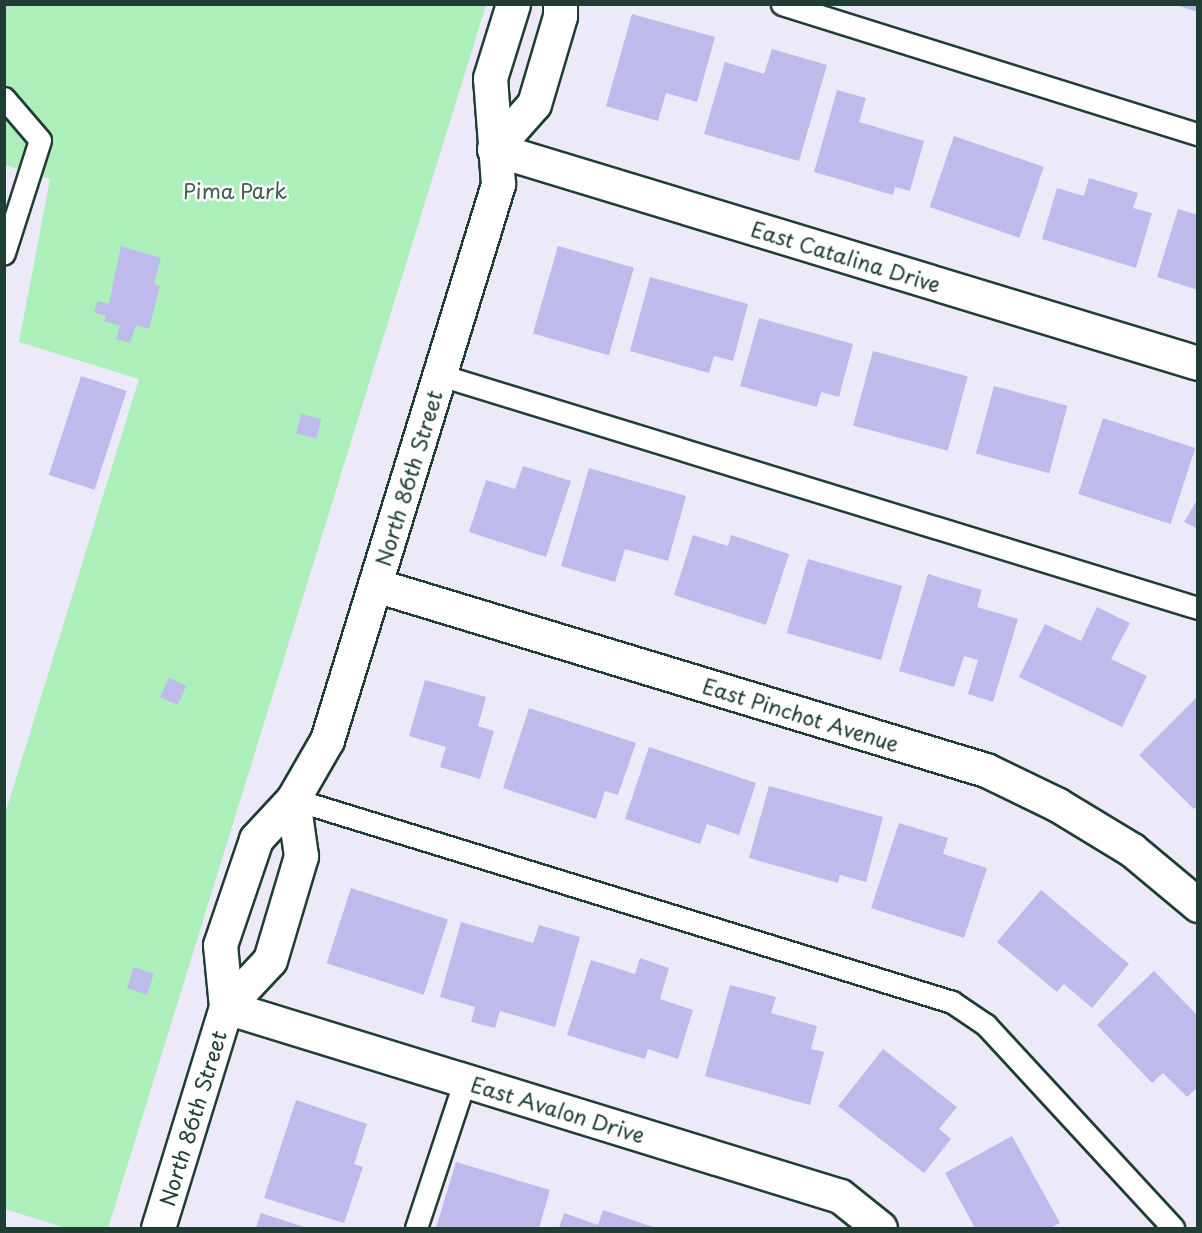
<!DOCTYPE html>
<html>
<head>
<meta charset="utf-8">
<style>
	body { margin:0 }
	#map { position:relative; width:1202px; height:1233px; overflow:hidden; background:#eceaf9; font-family:"Playpen Sans",sans-serif }
	div>[style] { position:absolute }
	.green>* { inset:0; background:#acefba }
	.building>* { inset:0; background:#bebaec; transform-origin:0 0 }
	.roads { filter:drop-shadow(2px 0 #1f3d34) drop-shadow(-2px 0 #1f3d34) drop-shadow(0 2px #1f3d34) drop-shadow(0 -2px #1f3d34) }
	.service>* { height:21px; margin:-10.5px; padding:0 10.5px; transform-origin:10.5px; border-radius:10.5px; background:#fff }
	.minor>* { height:33px; margin:-16.5px; padding:0 16.5px; transform-origin:16.5px; border-radius:16.5px; background:#fff }
	span { translate:-50% -50%; white-space:nowrap; text-align:center; line-height:1.15; -webkit-text-stroke:5px #fff; paint-order:stroke }
	.park-label { font-size:21px; color:#3b614f }
	.street-label { font-size:21px; color:#1f3d34 }
	.frame { position:absolute; inset:0; border:6px solid #1f3d34; pointer-events:none }
</style>
</head>
<body>
<div id="map">
	<div class="green">
		<div style="clip-path:polygon(5px 5px,486px 5px,108px 1228px,65px 1228px,5px 1209px,5px 814px,139px 379px,19px 342px,50px 179px,5px 165px)"></div>
	</div>
	<div class="building">
		<div style="clip-path:polygon(1176px 4px,1198px 4px,1198px 12px,1176px 5px)"></div>
		<div style="clip-path:polygon(632px 14px,715px 37px,697px 102px,666px 93px,658px 121px,606px 106px)"></div>
		<div style="clip-path:polygon(772px 49px,827px 65px,799px 161px,704px 134px,725px 62px,764px 74px)"></div>
		<div style="clip-path:polygon(837px 90px,866px 98px,859px 122px,924px 141px,910px 191px,895px 187px,893px 195px,814px 172px)"></div>
		<div style="left:954px;top:136px;width:95px;height:75px;rotate:19deg"></div>
		<div style="clip-path:polygon(1089px 178px,1138px 193px,1133px 208px,1152px 213px,1136px 268px,1042px 239px,1057px 188px,1084px 196px)"></div>
		<div style="clip-path:polygon(1178px 209px,1198px 215px,1198px 290px,1157px 277px)"></div>
		<div style="clip-path:polygon(121px 246px,161px 258px,154px 284px,160px 286px,149px 329px,136px 325px,130px 343px,116px 339px,120px 326px,104px 321px,106px 316px,94px 312px,98px 301px,109px 304px)"></div>
		<div style="left:558px;top:246px;width:79px;height:91px;rotate:16deg"></div>
		<div style="clip-path:polygon(650px 277px,748px 304px,733px 361px,714px 356px,709px 373px,630px 351px)"></div>
		<div style="clip-path:polygon(759px 318px,853px 344px,839px 397px,821px 392px,817px 407px,740px 386px)"></div>
		<div style="left:873px;top:351px;width:98px;height:77px;rotate:15deg"></div>
		<div style="left:81px;top:376px;width:48px;height:104px;rotate:18deg"></div>
		<div style="left:994px;top:386px;width:76px;height:70px;rotate:15deg"></div>
		<div style="left:301px;top:414px;width:21px;height:20px;rotate:14deg"></div>
		<div style="left:1103px;top:418px;width:97px;height:80px;rotate:18deg"></div>
		<div style="clip-path:polygon(523px 466px,571px 481px,546px 557px,469px 532px,486px 480px,515px 489px)"></div>
		<div style="clip-path:polygon(589px 468px,686px 496px,668px 561px,625px 549px,615px 582px,561px 566px)"></div>
		<div style="clip-path:polygon(1198px 498px,1198px 529px,1184px 522px)"></div>
		<div style="clip-path:polygon(693px 535px,728px 546px,731px 535px,789px 554px,766px 625px,674px 595px)"></div>
		<div style="left:808px;top:559px;width:98px;height:77px;rotate:16deg"></div>
		<div style="clip-path:polygon(928px 574px,982px 590px,977px 607px,1018px 619px,993px 702px,968px 694px,978px 660px,964px 656px,954px 687px,899px 671px)"></div>
		<div style="clip-path:polygon(1097px 607px,1130px 623px,1111px 659px,1147px 676px,1122px 727px,1019px 677px,1045px 624px,1081px 641px)"></div>
		<div style="left:169px;top:678px;width:19px;height:21px;rotate:25deg"></div>
		<div style="clip-path:polygon(425px 680px,486px 697px,478px 726px,494px 731px,480px 779px,440px 767px,446px 747px,409px 736px)"></div>
		<div style="clip-path:polygon(1198px 696px,1198px 806px,1194px 809px,1139px 755px)"></div>
		<div style="clip-path:polygon(529px 708px,636px 743px,618px 795px,605px 791px,596px 819px,503px 788px)"></div>
		<div style="clip-path:polygon(649px 747px,756px 783px,739px 835px,707px 824px,700px 844px,625px 819px)"></div>
		<div style="clip-path:polygon(769px 786px,883px 817px,866px 882px,840px 875px,838px 883px,749px 858px)"></div>
		<div style="clip-path:polygon(899px 823px,948px 838px,943px 854px,987px 868px,964px 938px,871px 908px)"></div>
		<div style="left:351px;top:888px;width:102px;height:79px;rotate:18deg"></div>
		<div style="clip-path:polygon(1041px 890px,1129px 964px,1092px 1008px,1064px 984px,1057px 992px,997px 942px)"></div>
		<div style="clip-path:polygon(461px 922px,533px 943px,539px 925px,580px 937px,555px 1027px,500px 1011px,495px 1028px,471px 1022px,475px 1007px,440px 997px)"></div>
		<div style="clip-path:polygon(640px 958px,669px 968px,660px 999px,693px 1010px,678px 1059px,648px 1049px,645px 1059px,567px 1035px,591px 960px,635px 974px)"></div>
		<div style="left:134px;top:967px;width:21px;height:22px;rotate:19deg"></div>
		<div style="clip-path:polygon(1154px 971px,1198px 1016px,1198px 1087px,1187px 1097px,1163px 1073px,1152px 1083px,1097px 1025px)"></div>
		<div style="clip-path:polygon(730px 985px,776px 997px,771px 1013px,817px 1026px,811px 1049px,824px 1052px,810px 1105px,705px 1076px)"></div>
		<div style="clip-path:polygon(883px 1049px,957px 1107px,939px 1129px,951px 1139px,924px 1173px,838px 1106px)"></div>
		<div style="clip-path:polygon(296px 1100px,367px 1124px,354px 1164px,363px 1167px,344px 1223px,264px 1198px)"></div>
		<div style="clip-path:polygon(1012px 1136px,1060px 1223px,1050px 1228px,975px 1228px,945px 1173px)"></div>
		<div style="clip-path:polygon(456px 1162px,550px 1190px,539px 1228px,436px 1228px)"></div>
		<div style="clip-path:polygon(603px 1210px,656px 1228px,559px 1228px,564px 1213px,598px 1225px)"></div>
		<div style="clip-path:polygon(261px 1213px,307px 1228px,256px 1228px)"></div>
	</div>
	<div class="roads">
		<div class="service">
			<div style="left:782px;top:4px;width:436px;rotate:17.4deg"></div>
			<div style="left:4px;top:98px;width:55px;rotate:49.4deg"></div>
			<div style="left:40px;top:140px;width:119px;rotate:107.7deg"></div>
			<div style="left:440px;top:375px;width:793px;rotate:17.09deg"></div>
			<div style="left:293px;top:799px;width:690px;rotate:17.12deg"></div>
			<div style="left:952px;top:1002px;width:41px;rotate:34.1deg"></div>
			<div style="left:986px;top:1025px;width:276px;rotate:47.3deg"></div>
			<div style="left:416px;top:1228px;width:156px;rotate:-71.7deg"></div>
		</div>
		<div class="minor">
			<div style="left:494px;top:149px;width:736px;rotate:16.91deg"></div>
			<div style="left:494px;top:149px;width:60px;rotate:-48.4deg"></div>
			<div style="left:534px;top:104px;width:92px;rotate:-73.5deg"></div>
			<div style="left:560px;top:16px;width:12px;rotate:-90deg"></div>
			<div style="left:375px;top:585px;width:638px;rotate:16.85deg"></div>
			<div style="left:986px;top:770px;width:80px;rotate:25.9deg"></div>
			<div style="left:1058px;top:805px;width:87px;rotate:31.3deg"></div>
			<div style="left:1132px;top:850px;width:86px;rotate:39.8deg"></div>
			<div style="left:226px;top:1007px;width:642px;rotate:17.11deg"></div>
			<div style="left:840px;top:1196px;width:51px;rotate:38.7deg"></div>
			<div style="left:226px;top:1007px;width:64px;rotate:-46.9deg"></div>
			<div style="left:270px;top:960px;width:109px;rotate:-73.4deg"></div>
			<div style="left:301px;top:856px;width:58px;rotate:-98deg"></div>
			<div style="left:158px;top:1228px;width:231px;rotate:-72.9deg"></div>
			<div style="left:226px;top:1007px;width:62px;rotate:-95.5deg"></div>
			<div style="left:220px;top:945px;width:112px;rotate:-71.2deg"></div>
			<div style="left:256px;top:839px;width:54px;rotate:-47.2deg"></div>
			<div style="left:293px;top:799px;width:68px;rotate:-60deg"></div>
			<div style="left:327px;top:740px;width:582px;rotate:-72.9deg"></div>
			<div style="left:498px;top:184px;width:106px;rotate:-94.3deg"></div>
			<div style="left:490px;top:78px;width:77px;rotate:-72.7deg"></div>
		</div>
	</div>
	<div class="park-label">
		<span style="left:235px;top:190px">Pima Park</span>
	</div>
	<div class="street-label">
		<span style="left:846px;top:256px;rotate:17deg">East Catalina Drive</span>
		<span style="left:408px;top:478px;rotate:-73deg">North 86th Street</span>
		<span style="left:801px;top:714px;rotate:17deg">East Pinchot Avenue</span>
		<span style="left:558px;top:1109px;rotate:17deg">East Avalon Drive</span>
		<span style="left:192px;top:1118px;rotate:-73deg">North 86th Street</span>
	</div>
	<div class="frame"></div>
</div>
</body>
</html>
